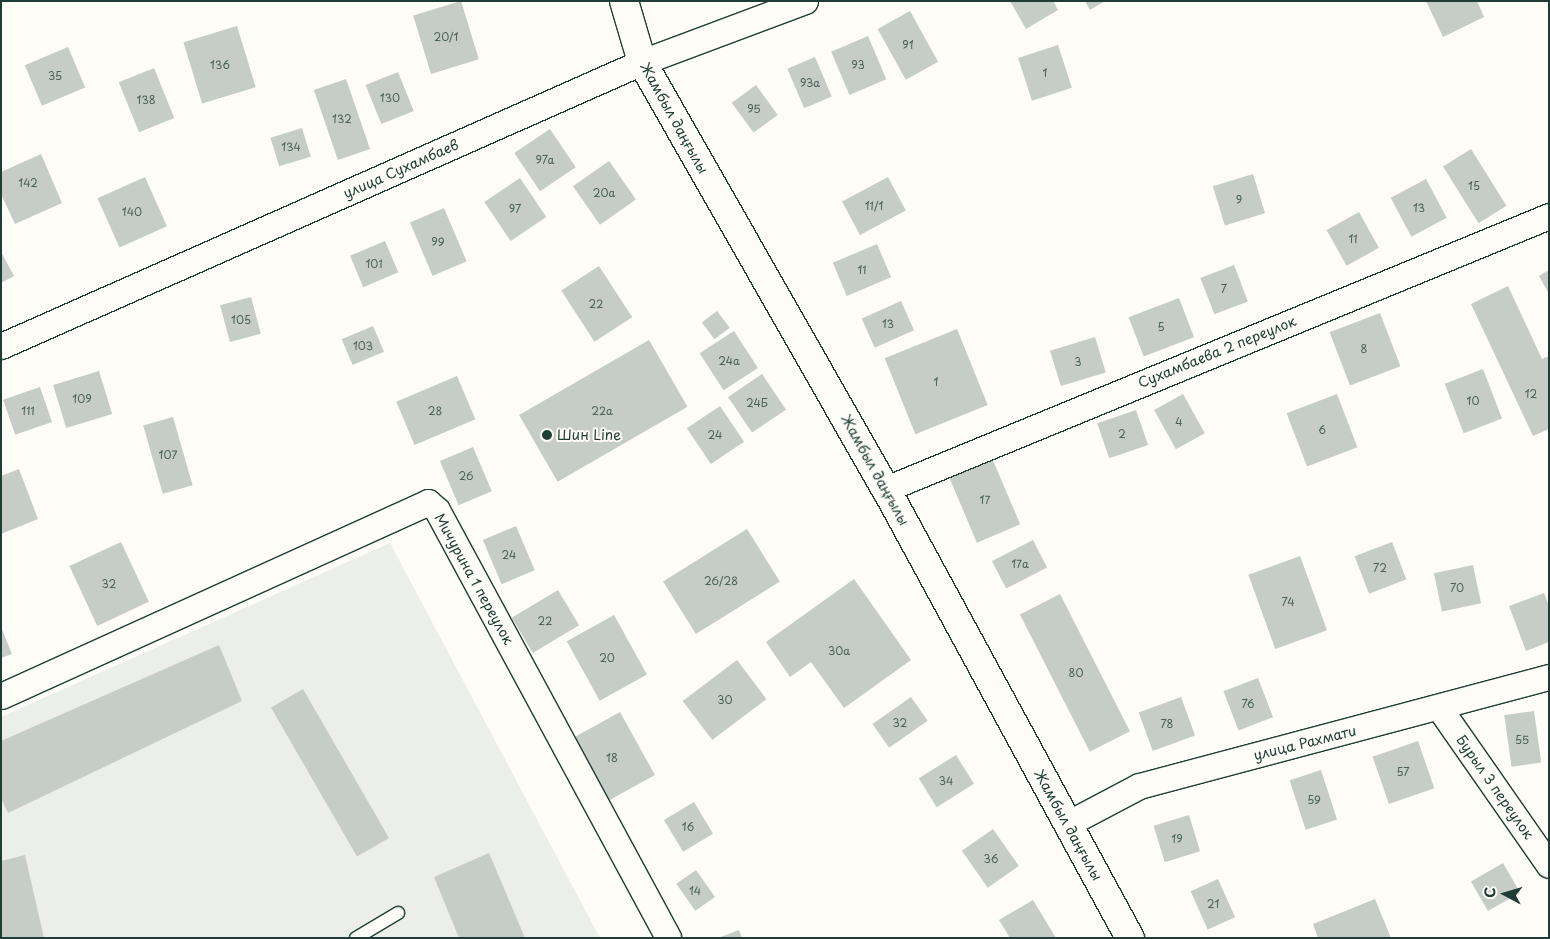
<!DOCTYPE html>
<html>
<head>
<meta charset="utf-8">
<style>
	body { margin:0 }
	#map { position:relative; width:1550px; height:939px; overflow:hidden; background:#fdfcf7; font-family:"Playpen Sans",sans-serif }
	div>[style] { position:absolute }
	.built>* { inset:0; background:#eceee9 }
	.building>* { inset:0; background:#c6cdc7; transform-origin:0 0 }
	.roads { filter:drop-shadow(1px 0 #1f3d34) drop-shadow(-1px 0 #1f3d34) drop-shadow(0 1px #1f3d34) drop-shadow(0 -1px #1f3d34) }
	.lane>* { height:12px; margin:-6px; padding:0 6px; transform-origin:6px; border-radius:6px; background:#fdfcf7 }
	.street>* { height:25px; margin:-12.5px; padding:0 12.5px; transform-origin:12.5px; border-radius:12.5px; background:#fdfcf7 }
	.primary>* { height:28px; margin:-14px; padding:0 14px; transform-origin:14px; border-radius:14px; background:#fdfcf7 }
	.dots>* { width:14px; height:14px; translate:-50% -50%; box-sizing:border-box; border:2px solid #fdfcf7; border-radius:50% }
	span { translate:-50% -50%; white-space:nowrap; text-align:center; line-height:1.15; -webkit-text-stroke:4px #fdfcf7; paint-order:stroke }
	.number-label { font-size:11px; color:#496159 }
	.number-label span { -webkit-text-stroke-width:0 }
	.street-label { font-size:14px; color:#1f3d34 }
	.poi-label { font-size:14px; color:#1f3d34 }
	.left { translate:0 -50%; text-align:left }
	.frame { position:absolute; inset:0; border:2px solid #1f3d34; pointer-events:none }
	.north { position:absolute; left:1480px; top:869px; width:50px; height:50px; -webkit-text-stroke:4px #fdfcf7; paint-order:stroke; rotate:276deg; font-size:14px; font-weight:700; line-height:20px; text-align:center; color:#1f3d34 }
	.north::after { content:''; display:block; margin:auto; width:18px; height:22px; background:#1f3d34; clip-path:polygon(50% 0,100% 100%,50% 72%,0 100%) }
</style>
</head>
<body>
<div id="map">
	<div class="built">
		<div style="clip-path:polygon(390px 543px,600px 938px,1px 938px,1px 717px)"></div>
	</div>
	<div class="building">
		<div style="left:461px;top:1px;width:61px;height:50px;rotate:73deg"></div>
		<div style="clip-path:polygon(1010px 1px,1053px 1px,1058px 10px,1026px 29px)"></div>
		<div style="clip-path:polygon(1085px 1px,1105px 1px,1090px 10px)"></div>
		<div style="clip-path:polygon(1426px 1px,1477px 1px,1484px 17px,1443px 37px)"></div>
		<div style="left:910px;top:11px;width:58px;height:37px;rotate:61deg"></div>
		<div style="left:237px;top:26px;width:64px;height:56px;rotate:73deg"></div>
		<div style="left:868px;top:36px;width:47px;height:40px;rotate:67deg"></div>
		<div style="left:1058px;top:45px;width:45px;height:42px;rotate:72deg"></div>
		<div style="left:68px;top:47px;width:44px;height:47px;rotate:67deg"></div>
		<div style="left:815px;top:57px;width:43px;height:30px;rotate:67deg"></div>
		<div style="left:154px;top:68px;width:54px;height:38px;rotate:68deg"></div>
		<div style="left:398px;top:72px;width:42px;height:35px;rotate:68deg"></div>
		<div style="left:346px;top:79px;width:74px;height:34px;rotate:71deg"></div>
		<div style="left:756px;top:85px;width:37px;height:30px;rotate:54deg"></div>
		<div style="left:302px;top:128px;width:30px;height:33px;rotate:73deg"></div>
		<div style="left:550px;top:129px;width:46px;height:43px;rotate:56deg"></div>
		<div style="left:1471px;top:149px;width:67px;height:33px;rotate:58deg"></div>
		<div style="clip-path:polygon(41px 154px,62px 203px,15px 224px,1px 194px,1px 172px)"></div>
		<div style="left:609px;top:161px;width:47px;height:44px;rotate:55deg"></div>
		<div style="left:1253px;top:174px;width:41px;height:42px;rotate:73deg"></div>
		<div style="left:145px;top:177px;width:54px;height:52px;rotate:66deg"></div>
		<div style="left:888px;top:177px;width:38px;height:52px;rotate:62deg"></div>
		<div style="left:520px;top:178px;width:47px;height:43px;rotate:56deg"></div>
		<div style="left:1426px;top:179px;width:44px;height:40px;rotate:62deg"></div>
		<div style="left:444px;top:208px;width:58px;height:37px;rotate:67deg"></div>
		<div style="left:1359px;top:212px;width:41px;height:37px;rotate:61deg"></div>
		<div style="left:385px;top:241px;width:34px;height:38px;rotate:67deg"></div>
		<div style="left:877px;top:244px;width:36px;height:48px;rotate:67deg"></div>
		<div style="clip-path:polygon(1px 252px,14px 276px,1px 283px)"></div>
		<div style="left:1234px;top:265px;width:39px;height:36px;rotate:69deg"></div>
		<div style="left:599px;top:266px;width:61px;height:45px;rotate:57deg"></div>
		<div style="clip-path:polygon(1549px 270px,1549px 294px,1539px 276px)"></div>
		<div style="clip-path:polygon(1508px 286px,1542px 359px,1549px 356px,1549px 429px,1533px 436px,1471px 304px)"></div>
		<div style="left:251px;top:297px;width:38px;height:32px;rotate:75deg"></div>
		<div style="left:1179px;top:298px;width:42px;height:54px;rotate:69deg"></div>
		<div style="left:901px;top:301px;width:32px;height:43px;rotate:66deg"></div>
		<div style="left:717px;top:311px;width:21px;height:19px;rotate:53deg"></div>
		<div style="left:1380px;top:313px;width:57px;height:54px;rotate:69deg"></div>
		<div style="left:373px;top:326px;width:28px;height:34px;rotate:67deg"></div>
		<div style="left:957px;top:329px;width:82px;height:78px;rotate:68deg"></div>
		<div style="left:734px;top:331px;width:44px;height:41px;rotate:57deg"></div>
		<div style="left:1095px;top:337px;width:37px;height:47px;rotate:73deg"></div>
		<div style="left:649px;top:340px;width:77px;height:150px;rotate:60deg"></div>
		<div style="left:1483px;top:369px;width:53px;height:41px;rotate:69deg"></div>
		<div style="left:99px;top:371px;width:45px;height:48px;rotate:73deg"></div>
		<div style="left:762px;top:374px;width:43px;height:41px;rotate:56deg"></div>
		<div style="left:457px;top:376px;width:47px;height:66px;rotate:67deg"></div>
		<div style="left:40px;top:387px;width:37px;height:39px;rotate:71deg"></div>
		<div style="left:1183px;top:394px;width:45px;height:33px;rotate:61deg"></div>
		<div style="left:1337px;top:394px;width:57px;height:54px;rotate:69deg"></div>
		<div style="left:720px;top:406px;width:43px;height:40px;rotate:56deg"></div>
		<div style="left:1136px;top:410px;width:37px;height:41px;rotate:71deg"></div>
		<div style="left:173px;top:417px;width:71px;height:31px;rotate:74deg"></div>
		<div style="left:473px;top:447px;width:48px;height:36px;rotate:67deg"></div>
		<div style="left:992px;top:458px;width:72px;height:47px;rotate:67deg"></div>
		<div style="clip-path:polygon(19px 469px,38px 519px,1px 534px,1px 476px)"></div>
		<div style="left:516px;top:526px;width:48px;height:36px;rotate:67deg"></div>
		<div style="left:747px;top:529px;width:62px;height:99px;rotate:58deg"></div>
		<div style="left:1033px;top:540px;width:31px;height:46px;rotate:63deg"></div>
		<div style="left:121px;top:542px;width:66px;height:57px;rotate:65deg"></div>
		<div style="left:1392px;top:542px;width:40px;height:40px;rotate:69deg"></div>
		<div style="left:1300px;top:556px;width:79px;height:55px;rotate:70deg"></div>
		<div style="left:1473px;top:565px;width:39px;height:40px;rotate:78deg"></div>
		<div style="clip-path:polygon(854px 579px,911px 660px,844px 708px,811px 662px,790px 677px,766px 642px)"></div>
		<div style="left:558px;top:590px;width:41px;height:54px;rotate:59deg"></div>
		<div style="clip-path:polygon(1544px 593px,1549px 606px,1549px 642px,1526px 651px,1509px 606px)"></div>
		<div style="left:1060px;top:594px;width:154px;height:45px;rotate:63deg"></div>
		<div style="left:614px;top:615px;width:68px;height:54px;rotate:61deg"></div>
		<div style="clip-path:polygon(1px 627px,12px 654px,1px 658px)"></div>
		<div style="clip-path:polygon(219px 645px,242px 701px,8px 813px,1px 798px,1px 741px)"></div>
		<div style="left:737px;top:660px;width:49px;height:68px;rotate:53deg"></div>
		<div style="left:1258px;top:678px;width:42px;height:37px;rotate:69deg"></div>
		<div style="left:303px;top:689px;width:172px;height:37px;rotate:60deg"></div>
		<div style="left:911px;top:697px;width:29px;height:47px;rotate:55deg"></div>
		<div style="left:1181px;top:697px;width:41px;height:45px;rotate:70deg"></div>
		<div style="left:1534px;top:711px;width:52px;height:30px;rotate:82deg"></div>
		<div style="left:620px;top:712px;width:72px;height:58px;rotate:61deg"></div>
		<div style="left:1418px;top:741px;width:50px;height:48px;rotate:71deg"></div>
		<div style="left:956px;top:755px;width:34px;height:44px;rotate:58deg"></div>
		<div style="left:1321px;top:770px;width:52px;height:33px;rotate:72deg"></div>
		<div style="left:694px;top:802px;width:37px;height:35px;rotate:59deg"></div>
		<div style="left:1189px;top:815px;width:38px;height:37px;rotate:73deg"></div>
		<div style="left:993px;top:829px;width:45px;height:38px;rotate:55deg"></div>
		<div style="clip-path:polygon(489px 853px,525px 938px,459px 938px,434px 877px)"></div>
		<div style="clip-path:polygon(25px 855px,44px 938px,1px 938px,1px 861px)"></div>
		<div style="left:1503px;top:863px;width:34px;height:37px;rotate:60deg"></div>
		<div style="left:696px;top:870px;width:33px;height:24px;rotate:55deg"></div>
		<div style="left:1218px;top:879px;width:42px;height:30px;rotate:66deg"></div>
		<div style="clip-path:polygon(1375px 899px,1391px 938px,1318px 938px,1313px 924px)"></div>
		<div style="clip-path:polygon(1033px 900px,1056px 938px,1010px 938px,999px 920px)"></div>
		<div style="clip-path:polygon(739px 930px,742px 938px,718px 938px)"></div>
	</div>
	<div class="roads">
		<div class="lane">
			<div style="left:356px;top:938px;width:49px;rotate:-30.8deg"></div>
		</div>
		<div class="street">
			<div style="left:1px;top:346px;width:701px;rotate:-23.9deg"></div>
			<div style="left:642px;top:62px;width:174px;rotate:-20.5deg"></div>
			<div style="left:886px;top:489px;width:717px;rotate:-22.38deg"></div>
			<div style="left:1px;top:696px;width:469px;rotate:-24.4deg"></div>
			<div style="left:428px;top:502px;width:12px;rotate:42deg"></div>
			<div style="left:437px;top:510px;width:486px;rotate:61.6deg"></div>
			<div style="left:1440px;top:709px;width:190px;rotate:55.1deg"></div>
			<div style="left:1067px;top:824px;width:81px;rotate:-27.8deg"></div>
			<div style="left:1139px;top:786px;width:424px;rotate:-14.9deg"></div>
		</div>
		<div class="primary">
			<div style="left:624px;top:1px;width:64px;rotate:73.6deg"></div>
			<div style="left:642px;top:62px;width:492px;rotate:60.3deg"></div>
			<div style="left:886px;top:489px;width:511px;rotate:61.48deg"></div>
		</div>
	</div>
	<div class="dots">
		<div style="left:547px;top:435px;background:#1f3d34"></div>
	</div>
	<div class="number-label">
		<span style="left:446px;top:37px">20/1</span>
		<span style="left:908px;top:45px">91</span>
		<span style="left:220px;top:65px">136</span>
		<span style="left:858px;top:65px">93</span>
		<span style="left:1045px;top:73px">1</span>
		<span style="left:55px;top:76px">35</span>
		<span style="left:810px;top:83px">93а</span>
		<span style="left:390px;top:98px">130</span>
		<span style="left:146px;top:100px">138</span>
		<span style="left:754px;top:109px">95</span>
		<span style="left:342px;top:119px">132</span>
		<span style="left:291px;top:147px">134</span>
		<span style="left:545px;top:160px">97а</span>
		<span style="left:28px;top:183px">142</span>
		<span style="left:1474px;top:186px">15</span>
		<span style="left:604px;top:193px">20а</span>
		<span style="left:1239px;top:200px">9</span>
		<span style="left:874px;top:206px">11/1</span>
		<span style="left:1419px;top:208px">13</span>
		<span style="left:515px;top:209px">97</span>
		<span style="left:132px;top:212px">140</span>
		<span style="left:1353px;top:239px">11</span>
		<span style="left:438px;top:242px">99</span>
		<span style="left:374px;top:264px">101</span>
		<span style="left:862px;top:270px">11</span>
		<span style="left:1224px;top:289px">7</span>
		<span style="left:596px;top:304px">22</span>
		<span style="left:241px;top:320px">105</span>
		<span style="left:888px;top:324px">13</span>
		<span style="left:1161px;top:327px">5</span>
		<span style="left:363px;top:346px">103</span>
		<span style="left:1364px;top:349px">8</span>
		<span style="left:729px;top:361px">24а</span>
		<span style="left:1078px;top:362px">3</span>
		<span style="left:936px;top:382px">1</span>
		<span style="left:1531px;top:394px">12</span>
		<span style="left:82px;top:399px">109</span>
		<span style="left:1473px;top:401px">10</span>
		<span style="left:757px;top:403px">24Б</span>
		<span style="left:28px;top:411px">111</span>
		<span style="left:435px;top:411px">28</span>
		<span style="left:602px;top:411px">22а</span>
		<span style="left:1179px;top:422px">4</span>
		<span style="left:1322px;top:430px">6</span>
		<span style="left:1122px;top:434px">2</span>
		<span style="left:715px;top:435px">24</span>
		<span style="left:168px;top:455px">107</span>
		<span style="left:466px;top:476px">26</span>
		<span style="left:985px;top:500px">17</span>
		<span style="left:509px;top:555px">24</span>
		<span style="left:1020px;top:564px">17а</span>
		<span style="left:1380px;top:568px">72</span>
		<span style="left:721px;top:581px">26/28</span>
		<span style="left:109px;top:584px">32</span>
		<span style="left:1457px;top:588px">70</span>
		<span style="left:1288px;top:602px">74</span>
		<span style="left:545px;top:621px">22</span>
		<span style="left:839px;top:651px">30а</span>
		<span style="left:607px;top:658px">20</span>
		<span style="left:1076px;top:673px">80</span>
		<span style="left:725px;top:700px">30</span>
		<span style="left:1248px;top:704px">76</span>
		<span style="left:900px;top:723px">32</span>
		<span style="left:1167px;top:724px">78</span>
		<span style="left:1522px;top:740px">55</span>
		<span style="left:612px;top:758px">18</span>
		<span style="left:1403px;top:772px">57</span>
		<span style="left:946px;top:781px">34</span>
		<span style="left:1314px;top:800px">59</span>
		<span style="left:688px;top:827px">16</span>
		<span style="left:1177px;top:839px">19</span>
		<span style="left:991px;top:859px">36</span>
		<span style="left:695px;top:891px">14</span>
		<span style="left:1213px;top:904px">21</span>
	</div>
	<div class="street-label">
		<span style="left:674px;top:118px;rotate:61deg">Жамбыл даңғылы</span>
		<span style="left:401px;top:169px;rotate:-24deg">улица Сухамбаев</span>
		<span style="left:1217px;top:352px;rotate:-22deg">Сухамбаева 2 переулок</span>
		<span style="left:875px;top:470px;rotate:61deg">Жамбыл даңғылы</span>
		<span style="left:474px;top:579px;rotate:61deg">Мичурина 1 переулок</span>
		<span style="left:1305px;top:743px;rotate:-14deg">улица Рахмати</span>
		<span style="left:1495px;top:787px;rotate:55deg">Бурыл 3 переулок</span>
		<span style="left:1068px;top:825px;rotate:61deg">Жамбыл даңғылы</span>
	</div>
	<div class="poi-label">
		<span class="left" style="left:557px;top:435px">Шин Line</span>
	</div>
	<div class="frame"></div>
	<div class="north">С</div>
</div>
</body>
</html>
